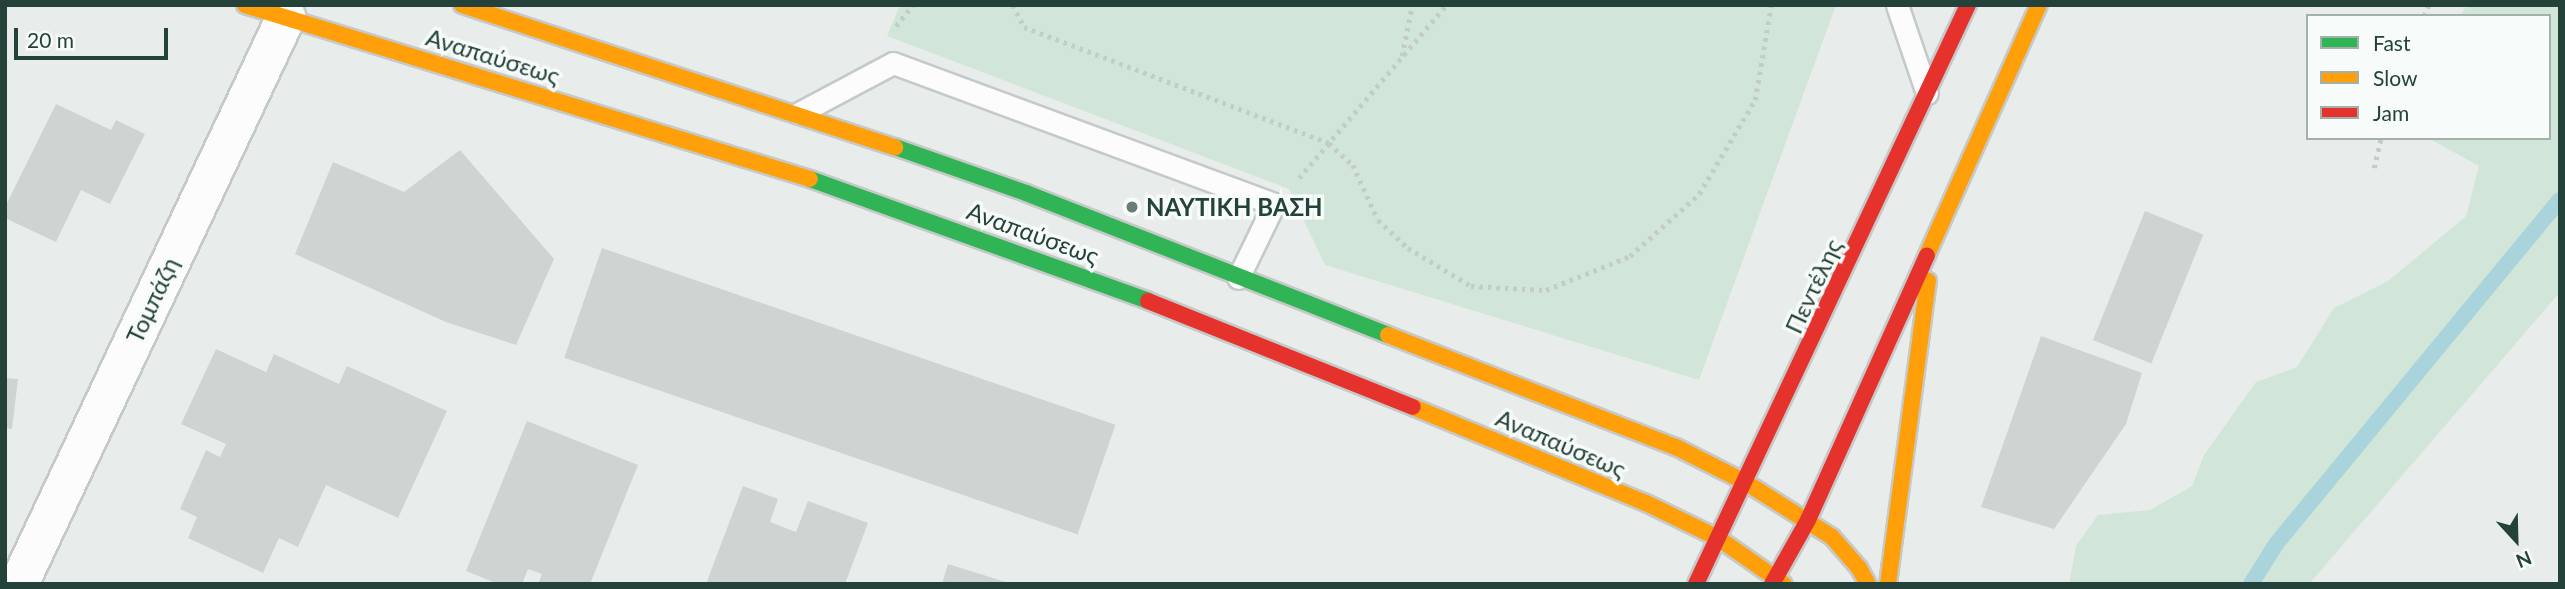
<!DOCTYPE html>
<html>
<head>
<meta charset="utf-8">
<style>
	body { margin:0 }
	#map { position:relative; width:2565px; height:589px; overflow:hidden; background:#e8edeb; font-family:Lato,sans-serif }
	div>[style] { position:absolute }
	.green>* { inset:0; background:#d1e6d8 }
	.stream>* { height:16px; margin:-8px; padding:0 8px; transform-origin:8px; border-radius:8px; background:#a9d4db }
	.building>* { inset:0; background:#cfd4d2; transform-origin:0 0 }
	.path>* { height:4.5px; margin-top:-2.25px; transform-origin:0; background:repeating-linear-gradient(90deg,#c3ccca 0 3.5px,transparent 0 8.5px) }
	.roads { filter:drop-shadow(2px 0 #c5cac8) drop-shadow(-2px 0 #c5cac8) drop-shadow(0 2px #c5cac8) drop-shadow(0 -2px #c5cac8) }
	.lane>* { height:21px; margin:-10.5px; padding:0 10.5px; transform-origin:10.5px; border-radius:10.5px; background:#fcfcfc }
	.street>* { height:38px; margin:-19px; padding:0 19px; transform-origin:19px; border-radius:19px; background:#fcfcfc }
	.fast>* { height:16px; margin:-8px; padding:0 8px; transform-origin:8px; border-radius:8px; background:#30b455 }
	.slow>* { height:16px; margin:-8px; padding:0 8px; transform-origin:8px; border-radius:8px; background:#ff9f0a }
	.jam>* { height:16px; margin:-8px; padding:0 8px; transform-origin:8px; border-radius:8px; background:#e5322d }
	.dots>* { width:19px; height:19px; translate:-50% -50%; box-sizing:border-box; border:4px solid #f7fbf9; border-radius:50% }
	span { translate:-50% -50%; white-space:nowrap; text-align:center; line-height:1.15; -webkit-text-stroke:7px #f7fbf9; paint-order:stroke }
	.street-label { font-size:24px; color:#24423a }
	.poi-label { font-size:24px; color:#24423a; font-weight:700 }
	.left { translate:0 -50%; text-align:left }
	.frame { position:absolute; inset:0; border:7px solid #24423a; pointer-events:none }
	.legend { position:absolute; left:2306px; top:14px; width:245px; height:126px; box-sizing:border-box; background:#f7fbf9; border:2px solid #a3b1ad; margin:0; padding:9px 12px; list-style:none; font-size:21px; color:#24423a }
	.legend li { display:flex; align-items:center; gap:14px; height:35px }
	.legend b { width:35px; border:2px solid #a3b1ad }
	.north { position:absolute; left:2481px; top:505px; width:70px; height:70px; -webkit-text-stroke:5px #f7fbf9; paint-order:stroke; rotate:158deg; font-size:19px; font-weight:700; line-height:28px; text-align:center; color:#24423a }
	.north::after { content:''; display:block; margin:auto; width:24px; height:32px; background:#24423a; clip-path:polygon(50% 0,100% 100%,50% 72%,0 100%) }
	.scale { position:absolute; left:14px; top:28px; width:154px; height:32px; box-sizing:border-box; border:4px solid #24423a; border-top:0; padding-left:9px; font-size:21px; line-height:24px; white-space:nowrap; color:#24423a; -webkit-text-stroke:5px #f7fbf9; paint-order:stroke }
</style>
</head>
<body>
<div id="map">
	<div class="green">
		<div style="clip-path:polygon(900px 5px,1836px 5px,1699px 380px,1325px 265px,1289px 189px,887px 36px)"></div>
		<div style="clip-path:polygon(2467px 5px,2560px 5px,2560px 292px,2309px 584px,2069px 584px,2076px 546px,2098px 515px,2150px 510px,2192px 486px,2204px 455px,2256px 382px,2297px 367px,2334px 308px,2388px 281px,2466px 216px,2479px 166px,2428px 138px,2549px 138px,2549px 16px,2460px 16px)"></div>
	</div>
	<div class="stream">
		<div style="left:2251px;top:584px;width:47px;rotate:-58deg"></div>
		<div style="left:2276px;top:544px;width:446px;rotate:-50.5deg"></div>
	</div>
	<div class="building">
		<div style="clip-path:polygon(56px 104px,111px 130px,116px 120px,145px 134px,110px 204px,81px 190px,56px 242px,5px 218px,5px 207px)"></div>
		<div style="clip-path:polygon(460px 150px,554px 259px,516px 345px,446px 322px,295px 254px,333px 162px,404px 192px)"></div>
		<div style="left:2145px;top:211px;width:63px;height:139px;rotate:22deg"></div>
		<div style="left:602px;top:248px;width:543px;height:116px;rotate:19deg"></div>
		<div style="clip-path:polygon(2041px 336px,2142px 373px,2126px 424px,2054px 529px,1981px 507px)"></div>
		<div style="clip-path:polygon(216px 349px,266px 372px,274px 354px,339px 384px,347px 366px,447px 411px,398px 518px,326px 485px,298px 547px,279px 538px,263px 573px,188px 538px,197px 517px,180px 509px,206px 450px,220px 457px,226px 444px,181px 424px)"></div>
		<div style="clip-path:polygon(5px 378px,18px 379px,12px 429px,5px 428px)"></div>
		<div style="clip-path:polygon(527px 421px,638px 465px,590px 584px,538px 584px,542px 574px,528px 569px,522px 584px,498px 584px,466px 571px)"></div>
		<div style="clip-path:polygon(743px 486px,778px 499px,770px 522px,796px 532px,808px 501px,868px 523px,845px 584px,706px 584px)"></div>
		<div style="clip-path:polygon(948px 564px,1009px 583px,1009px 584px,942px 584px)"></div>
	</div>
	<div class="path">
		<div style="left:1013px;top:5px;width:25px;rotate:63deg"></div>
		<div style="left:1024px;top:27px;width:326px;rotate:20.8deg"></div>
		<div style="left:1329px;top:143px;width:33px;rotate:43deg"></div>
		<div style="left:1353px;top:165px;width:60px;rotate:65.6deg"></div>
		<div style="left:1378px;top:220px;width:41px;rotate:43deg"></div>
		<div style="left:1408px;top:248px;width:74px;rotate:31.1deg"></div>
		<div style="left:1471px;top:286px;width:75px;rotate:3.1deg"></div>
		<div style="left:1546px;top:290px;width:91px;rotate:-22deg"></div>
		<div style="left:1630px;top:256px;width:93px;rotate:-41.9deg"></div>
		<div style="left:1699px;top:194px;width:109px;rotate:-59.2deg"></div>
		<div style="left:1755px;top:100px;width:96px;rotate:-80.4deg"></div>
		<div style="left:2424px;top:16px;width:12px;rotate:-66deg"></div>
		<div style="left:896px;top:26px;width:27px;rotate:-51deg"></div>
		<div style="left:1402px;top:56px;width:52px;rotate:-78.9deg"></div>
		<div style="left:2374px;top:168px;width:31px;rotate:-77deg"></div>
		<div style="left:1299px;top:178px;width:227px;rotate:-49.6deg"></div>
	</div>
	<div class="roads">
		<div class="lane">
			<div style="left:1897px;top:5px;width:93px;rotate:71.2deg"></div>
			<div style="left:799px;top:113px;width:106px;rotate:-28deg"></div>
			<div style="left:893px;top:63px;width:406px;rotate:20.3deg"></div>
			<div style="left:1274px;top:204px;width:82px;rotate:115.9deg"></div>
		</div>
		<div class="street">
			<div style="left:19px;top:584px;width:627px;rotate:-64.78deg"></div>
		</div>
		<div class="fast">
			<div style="left:895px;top:147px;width:139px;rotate:19.3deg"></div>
			<div style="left:1026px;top:193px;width:389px;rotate:21.4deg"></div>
			<div style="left:810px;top:179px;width:359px;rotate:19.8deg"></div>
		</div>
		<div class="slow">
			<div style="left:245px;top:5px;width:591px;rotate:17.12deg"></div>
			<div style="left:462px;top:5px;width:456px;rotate:18.2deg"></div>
			<div style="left:1927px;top:255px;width:274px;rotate:-65.9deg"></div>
			<div style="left:1388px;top:335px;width:309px;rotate:21.3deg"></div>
			<div style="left:1676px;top:447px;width:77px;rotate:26.9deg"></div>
			<div style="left:1745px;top:482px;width:103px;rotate:32.3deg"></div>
			<div style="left:1832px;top:537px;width:41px;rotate:48.9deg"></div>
			<div style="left:1859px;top:568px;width:18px;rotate:61deg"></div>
			<div style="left:1413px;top:407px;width:252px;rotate:22.4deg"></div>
			<div style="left:1646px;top:503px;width:80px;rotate:25.9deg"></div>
			<div style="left:1718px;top:538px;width:80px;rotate:34.9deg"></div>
			<div style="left:1888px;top:584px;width:306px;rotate:-82.5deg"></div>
		</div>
		<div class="jam">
			<div style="left:1148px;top:301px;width:285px;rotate:21.8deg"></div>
			<div style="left:1696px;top:584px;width:640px;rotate:-64.84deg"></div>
			<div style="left:1772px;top:584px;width:73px;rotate:-60.6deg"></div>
			<div style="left:1808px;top:520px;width:290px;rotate:-65.8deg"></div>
		</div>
	</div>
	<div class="dots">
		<div style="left:1132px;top:207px;background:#697e78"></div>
	</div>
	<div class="street-label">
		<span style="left:493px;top:56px;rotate:17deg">Αναπαύσεως</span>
		<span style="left:1033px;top:233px;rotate:20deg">Αναπαύσεως</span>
		<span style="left:1813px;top:286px;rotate:-65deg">Πεντέλης</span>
		<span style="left:152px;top:300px;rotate:-65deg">Τομπάζη</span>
		<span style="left:1561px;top:443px;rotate:23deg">Αναπαύσεως</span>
	</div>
	<div class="poi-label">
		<span class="left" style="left:1146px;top:207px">ΝΑΥΤΙΚΗ ΒΑΣΗ</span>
	</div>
	<div class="frame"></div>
	<ul class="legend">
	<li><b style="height:9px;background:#30b455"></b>Fast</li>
	<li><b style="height:9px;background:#ff9f0a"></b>Slow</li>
	<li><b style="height:9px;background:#e5322d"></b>Jam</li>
	</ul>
	<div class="north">N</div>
	<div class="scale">20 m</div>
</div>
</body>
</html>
